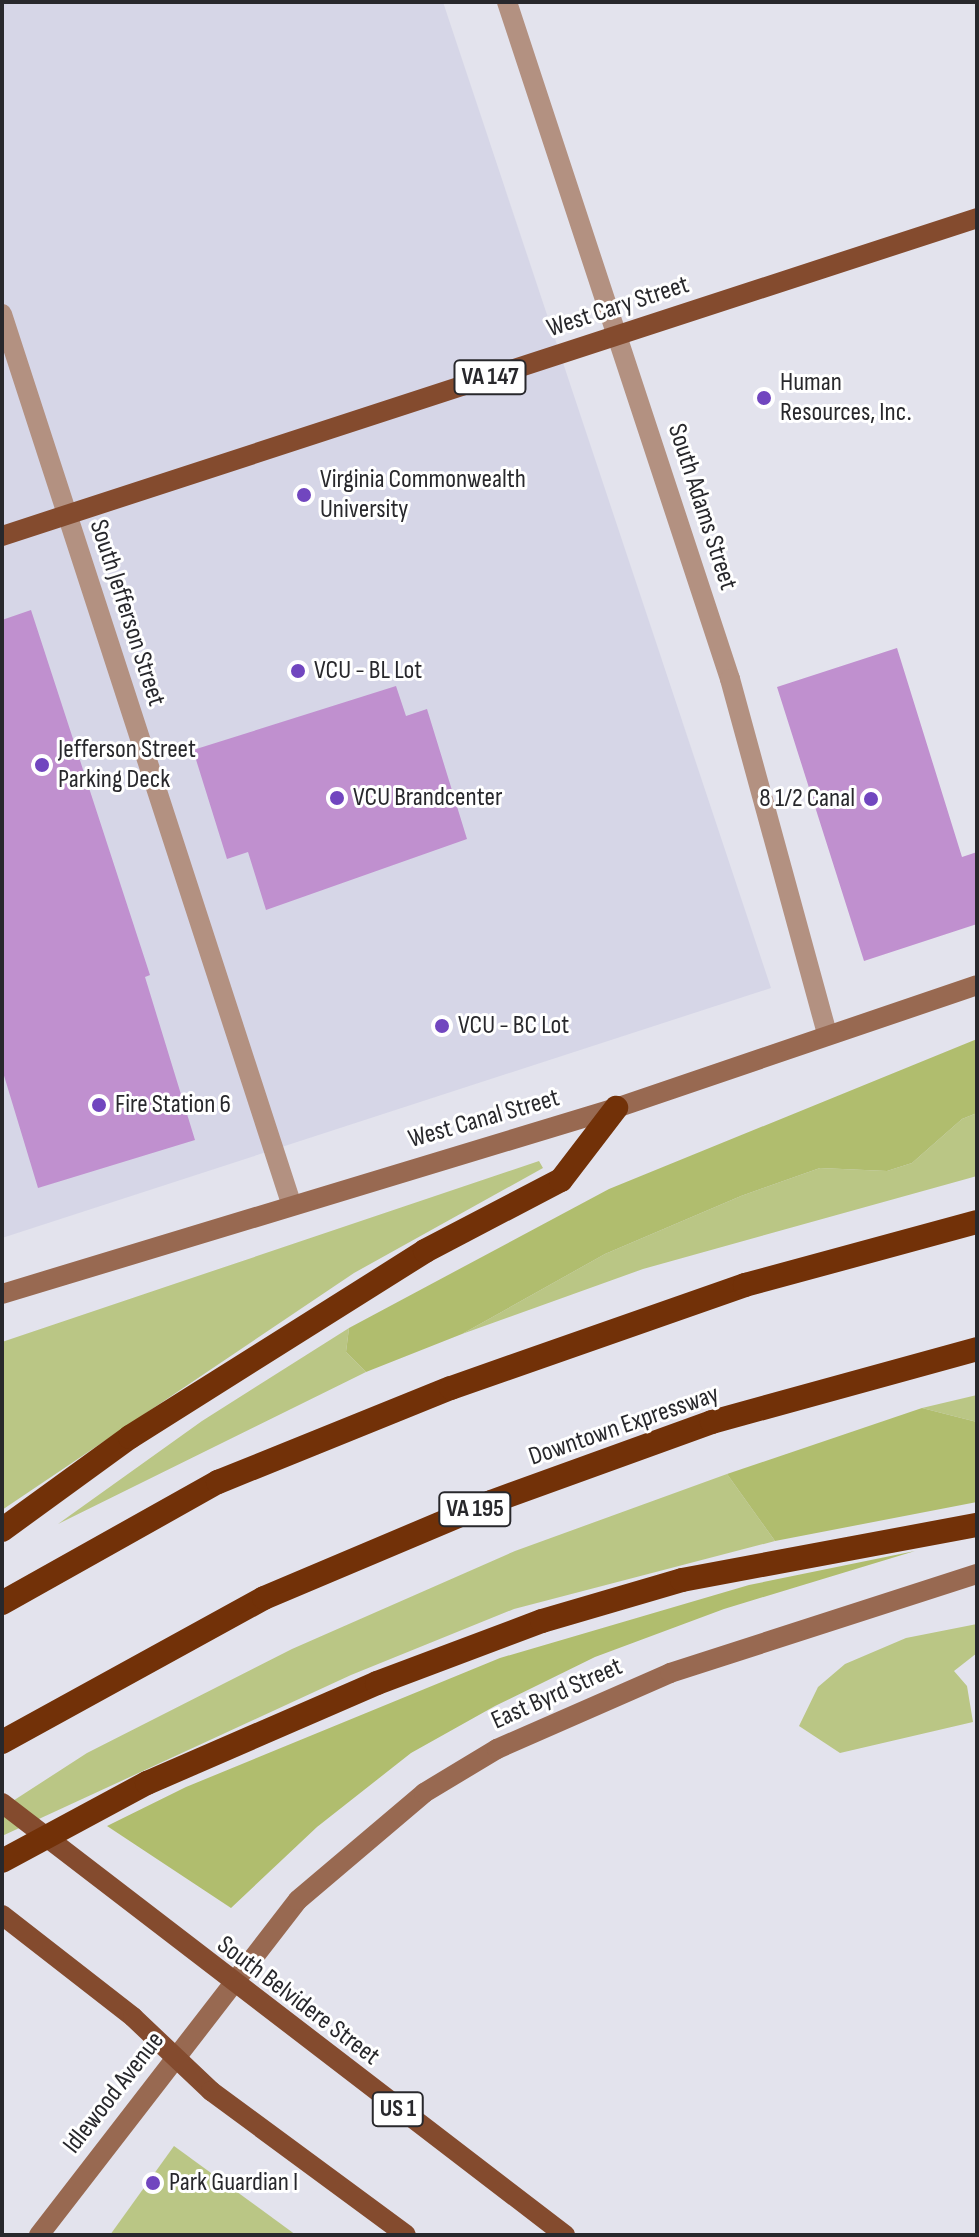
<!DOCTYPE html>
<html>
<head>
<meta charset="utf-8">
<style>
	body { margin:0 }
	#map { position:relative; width:979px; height:2237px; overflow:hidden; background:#e3e3ed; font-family:"Sofia Sans Condensed",sans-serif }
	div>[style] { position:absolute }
	.built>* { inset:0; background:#d6d6e7 }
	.green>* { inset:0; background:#bac685 }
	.forest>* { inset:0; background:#b0bd6e }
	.building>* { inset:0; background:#c090cf }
	.street>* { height:20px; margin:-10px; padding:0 10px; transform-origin:10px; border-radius:10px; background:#b39181 }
	.secondary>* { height:20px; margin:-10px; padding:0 10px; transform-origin:10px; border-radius:10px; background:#986951 }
	.primary>* { height:20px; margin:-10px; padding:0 10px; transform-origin:10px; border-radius:10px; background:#844b2e }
	.highway>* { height:24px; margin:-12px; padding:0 12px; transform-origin:12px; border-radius:12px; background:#723108 }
	.dots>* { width:22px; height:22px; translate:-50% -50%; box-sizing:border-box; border:4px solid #fff; border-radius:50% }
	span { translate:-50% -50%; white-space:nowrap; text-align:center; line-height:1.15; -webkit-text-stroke:6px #fff; paint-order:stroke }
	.shield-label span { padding:2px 6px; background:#fff; border:2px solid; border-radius:6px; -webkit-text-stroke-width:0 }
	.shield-label { font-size:24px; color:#28282c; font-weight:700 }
	.street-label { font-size:26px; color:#28282c }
	.poi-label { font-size:26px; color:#28282c }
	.left { translate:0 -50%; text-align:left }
	.right { translate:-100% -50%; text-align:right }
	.frame { position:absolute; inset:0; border:4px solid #28282c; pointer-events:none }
</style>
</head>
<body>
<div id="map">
	<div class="built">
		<div style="clip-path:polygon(2px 2px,443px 2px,771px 988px,2px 1238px)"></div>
	</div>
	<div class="green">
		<div style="clip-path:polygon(977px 1113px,977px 1176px,643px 1269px,462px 1334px,605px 1254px,741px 1196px,820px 1168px,887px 1171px,912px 1163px,962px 1119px)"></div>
		<div style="clip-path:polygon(539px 1161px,543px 1168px,354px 1273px,2px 1510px,2px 1342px)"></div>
		<div style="clip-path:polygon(349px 1328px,346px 1352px,366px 1372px,58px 1524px,202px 1421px)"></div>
		<div style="clip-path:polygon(977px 1395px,977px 1422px,922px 1408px)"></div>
		<div style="clip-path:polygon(727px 1474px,775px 1541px,514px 1609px,351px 1675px,2px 1836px,2px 1808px,87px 1753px,292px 1649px,515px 1551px)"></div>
		<div style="clip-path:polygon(977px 1624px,977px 1653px,954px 1671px,967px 1686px,973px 1722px,840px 1753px,799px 1726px,818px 1687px,845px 1664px,906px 1638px)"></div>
		<div style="clip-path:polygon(174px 2146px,296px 2235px,110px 2235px)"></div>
	</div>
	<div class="forest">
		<div style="clip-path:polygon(977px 1039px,977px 1113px,962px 1119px,912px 1163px,887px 1171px,820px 1168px,741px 1196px,605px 1254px,462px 1334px,366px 1372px,346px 1352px,349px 1328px,609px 1189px)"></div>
		<div style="clip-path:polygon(922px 1408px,977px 1422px,977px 1502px,775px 1541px,727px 1474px)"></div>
		<div style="clip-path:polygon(915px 1551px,724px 1609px,595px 1657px,495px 1706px,411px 1753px,317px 1827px,231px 1908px,107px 1826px,186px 1787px,500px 1658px,749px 1585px)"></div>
	</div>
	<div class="building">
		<div style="clip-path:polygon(31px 610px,150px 975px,145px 977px,195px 1140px,38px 1188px,2px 1069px,2px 620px)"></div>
		<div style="clip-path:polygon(897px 648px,962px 857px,977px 852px,977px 924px,864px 961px,777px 687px)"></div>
		<div style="clip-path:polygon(396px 686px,406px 716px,427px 709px,467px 839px,266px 910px,248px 852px,227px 859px,193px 750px)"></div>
	</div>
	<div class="street">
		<div style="left:507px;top:2px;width:713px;rotate:71.77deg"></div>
		<div style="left:730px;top:679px;width:368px;rotate:74.7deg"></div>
		<div style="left:2px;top:314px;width:935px;rotate:71.99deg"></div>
	</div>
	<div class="secondary">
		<div style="left:2px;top:1294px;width:642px;rotate:-16.85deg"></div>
		<div style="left:616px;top:1108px;width:381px;rotate:-18.8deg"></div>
		<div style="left:39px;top:2235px;width:423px;rotate:-52.3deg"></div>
		<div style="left:298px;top:1900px;width:165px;rotate:-40.3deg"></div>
		<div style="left:424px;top:1793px;width:85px;rotate:-31.1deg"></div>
		<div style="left:497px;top:1749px;width:189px;rotate:-23.7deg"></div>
		<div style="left:670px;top:1673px;width:323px;rotate:-17.9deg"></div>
	</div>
	<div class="primary">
		<div style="left:2px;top:536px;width:1026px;rotate:-18.06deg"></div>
		<div style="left:2px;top:1803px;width:710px;rotate:37.5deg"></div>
		<div style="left:2px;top:1915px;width:166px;rotate:37.9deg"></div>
		<div style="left:133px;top:2017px;width:108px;rotate:43.5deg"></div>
		<div style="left:211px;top:2091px;width:242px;rotate:36.4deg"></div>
	</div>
	<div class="highway">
		<div style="left:2px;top:1530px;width:158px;rotate:-36deg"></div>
		<div style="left:130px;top:1437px;width:349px;rotate:-32.2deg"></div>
		<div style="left:425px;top:1251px;width:153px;rotate:-27.6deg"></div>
		<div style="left:561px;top:1180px;width:91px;rotate:-52.6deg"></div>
		<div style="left:2px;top:1603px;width:248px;rotate:-29.3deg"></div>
		<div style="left:218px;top:1482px;width:251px;rotate:-22deg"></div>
		<div style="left:451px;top:1388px;width:312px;rotate:-19.3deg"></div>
		<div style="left:745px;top:1285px;width:240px;rotate:-15.2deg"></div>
		<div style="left:2px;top:1742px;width:299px;rotate:-28.8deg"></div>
		<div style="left:264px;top:1598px;width:246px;rotate:-22.9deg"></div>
		<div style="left:491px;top:1502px;width:235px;rotate:-19.9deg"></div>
		<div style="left:712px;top:1422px;width:275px;rotate:-15.4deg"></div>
		<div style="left:2px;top:1861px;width:165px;rotate:-28.3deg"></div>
		<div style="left:147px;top:1783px;width:251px;rotate:-23.5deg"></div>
		<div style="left:377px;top:1683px;width:176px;rotate:-20.6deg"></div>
		<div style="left:542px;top:1621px;width:146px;rotate:-16.3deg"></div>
		<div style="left:682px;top:1580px;width:300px;rotate:-10.6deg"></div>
	</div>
	<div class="dots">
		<div style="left:764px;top:398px;background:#7146bf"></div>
		<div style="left:304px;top:495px;background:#7146bf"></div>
		<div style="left:298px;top:671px;background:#7146bf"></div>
		<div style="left:42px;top:765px;background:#7146bf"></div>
		<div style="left:337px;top:798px;background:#7146bf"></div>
		<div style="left:871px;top:799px;background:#7146bf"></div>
		<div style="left:442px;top:1026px;background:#7146bf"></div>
		<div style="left:99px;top:1105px;background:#7146bf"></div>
		<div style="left:153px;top:2183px;background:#7146bf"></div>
	</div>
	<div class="shield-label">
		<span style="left:490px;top:377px">VA 147</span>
		<span style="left:475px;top:1509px">VA 195</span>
		<span style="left:398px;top:2109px">US 1</span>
	</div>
	<div class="street-label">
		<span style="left:618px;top:307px;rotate:-18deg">West Cary Street</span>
		<span style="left:702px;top:507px;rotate:72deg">South Adams Street</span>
		<span style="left:127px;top:613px;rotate:72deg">South Jefferson Street</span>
		<span style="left:484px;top:1119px;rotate:-16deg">West Canal Street</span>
		<span style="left:624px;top:1426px;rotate:-19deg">Downtown Expressway</span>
		<span style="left:557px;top:1694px;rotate:-24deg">East Byrd Street</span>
		<span style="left:298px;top:2001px;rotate:37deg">South Belvidere Street</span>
		<span style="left:114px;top:2093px;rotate:-52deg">Idlewood Avenue</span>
	</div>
	<div class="poi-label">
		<span class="left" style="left:780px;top:398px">Human<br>Resources, Inc.</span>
		<span class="left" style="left:320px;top:495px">Virginia Commonwealth<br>University</span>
		<span class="left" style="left:314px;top:671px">VCU - BL Lot</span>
		<span class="left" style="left:58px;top:765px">Jefferson Street<br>Parking Deck</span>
		<span class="left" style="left:353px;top:798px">VCU Brandcenter</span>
		<span class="right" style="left:855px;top:799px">8 1/2 Canal</span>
		<span class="left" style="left:458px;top:1026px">VCU - BC Lot</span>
		<span class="left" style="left:115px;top:1105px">Fire Station 6</span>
		<span class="left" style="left:169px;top:2183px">Park Guardian I</span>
	</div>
	<div class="frame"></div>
</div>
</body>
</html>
